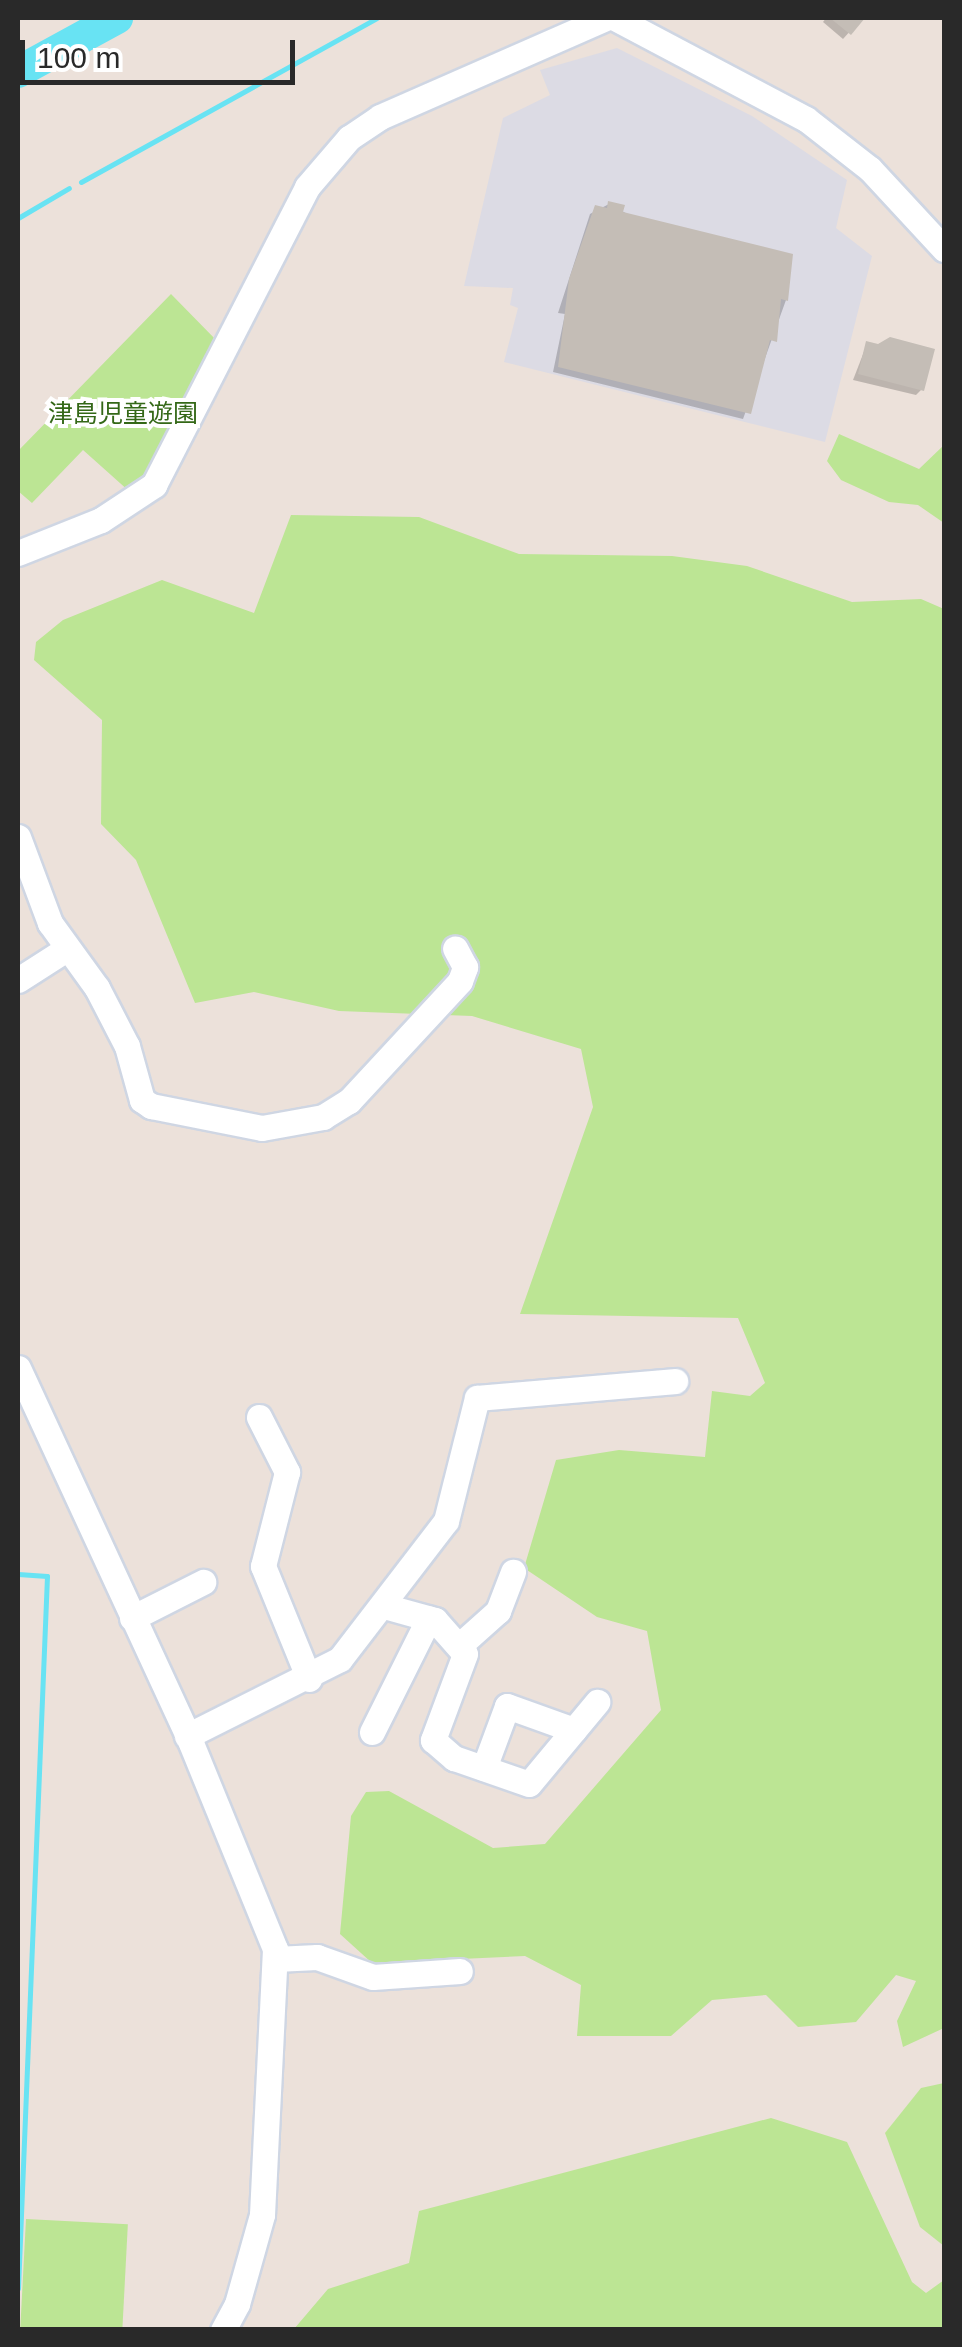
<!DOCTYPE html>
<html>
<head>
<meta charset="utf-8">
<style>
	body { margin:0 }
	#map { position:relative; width:962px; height:2347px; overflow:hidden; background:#ece1da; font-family:Helvetica,"Noto Sans JP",sans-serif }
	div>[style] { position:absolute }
	.industrial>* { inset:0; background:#dcdbe4 }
	.green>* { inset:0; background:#bce594; transform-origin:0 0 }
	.shadow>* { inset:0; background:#0003 }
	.stream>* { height:5px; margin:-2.5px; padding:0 2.5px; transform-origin:2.5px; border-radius:2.5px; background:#68e3f3 }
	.river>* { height:32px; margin:-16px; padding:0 16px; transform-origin:16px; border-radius:16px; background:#68e3f3 }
	.building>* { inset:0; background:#c4bdb6 }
	.roads { filter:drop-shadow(2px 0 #cfd6e3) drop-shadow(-2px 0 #cfd6e3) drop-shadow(0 2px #cfd6e3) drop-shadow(0 -2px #cfd6e3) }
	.minor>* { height:25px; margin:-12.5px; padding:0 12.5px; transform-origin:12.5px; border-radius:12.5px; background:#fff }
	span { translate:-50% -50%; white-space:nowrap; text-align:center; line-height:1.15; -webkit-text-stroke:8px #fff; paint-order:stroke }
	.park-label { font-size:25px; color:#346817 }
	.frame { position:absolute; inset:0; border:20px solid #292929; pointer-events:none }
	.scale { position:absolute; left:20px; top:40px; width:275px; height:45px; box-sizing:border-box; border:5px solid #292929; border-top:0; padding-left:12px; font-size:30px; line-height:35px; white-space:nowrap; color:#292929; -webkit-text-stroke:8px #fff; paint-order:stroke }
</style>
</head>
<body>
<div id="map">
	<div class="industrial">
		<div style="clip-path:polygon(617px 48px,752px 116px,847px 180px,836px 228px,872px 256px,825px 442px,504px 362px,518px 308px,510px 305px,513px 288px,464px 286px,503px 118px,550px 95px,540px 70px)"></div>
	</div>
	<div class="green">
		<div style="clip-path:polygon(171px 294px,219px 343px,145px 477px,130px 492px,83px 450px,32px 503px,18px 491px,18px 451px)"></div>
		<div style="clip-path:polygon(839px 434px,919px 469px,944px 445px,944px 523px,918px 505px,889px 502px,841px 480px,827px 461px)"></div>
		<div style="clip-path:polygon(291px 515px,419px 517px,519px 554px,672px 556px,747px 566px,852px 602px,921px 599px,944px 609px,944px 2028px,903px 2047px,897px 2021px,916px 1981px,896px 1975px,856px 2022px,798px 2027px,766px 1995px,712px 2000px,671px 2036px,577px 2036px,581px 1985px,525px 1956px,372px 1963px,340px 1934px,351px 1816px,366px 1792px,389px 1791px,493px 1848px,545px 1844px,661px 1710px,647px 1631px,597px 1617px,524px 1568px,556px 1460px,619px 1450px,705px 1457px,712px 1391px,750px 1396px,765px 1383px,738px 1318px,520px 1314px,593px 1107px,581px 1049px,472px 1016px,339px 1011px,254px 992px,195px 1003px,136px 860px,101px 824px,102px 720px,34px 660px,36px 642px,63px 620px,162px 580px,254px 613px)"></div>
		<div style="clip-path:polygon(944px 2083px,944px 2246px,920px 2227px,885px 2133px,921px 2088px)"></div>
		<div style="clip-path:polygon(771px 2118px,847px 2142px,912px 2282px,926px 2293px,944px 2280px,944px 2329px,294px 2329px,328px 2289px,409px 2263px,419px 2211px)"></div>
		<div style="left:26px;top:2219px;width:102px;height:110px;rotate:3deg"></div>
	</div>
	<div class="shadow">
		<div style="clip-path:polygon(826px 18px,862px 18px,843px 39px,823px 22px)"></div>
		<div style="clip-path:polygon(609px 204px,786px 300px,743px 419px,553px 372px,565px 314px,558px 313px,590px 214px)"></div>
		<div style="clip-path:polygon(867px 344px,922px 389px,916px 395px,853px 380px)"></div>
	</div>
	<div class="stream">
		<div style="left:81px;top:182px;width:338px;rotate:-29deg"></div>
		<div style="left:18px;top:218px;width:59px;rotate:-30.5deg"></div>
		<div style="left:18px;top:1574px;width:29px;rotate:4deg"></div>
		<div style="left:47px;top:1576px;width:713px;rotate:92.33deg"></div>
	</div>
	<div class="river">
		<div style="left:18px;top:72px;width:113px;rotate:-28.6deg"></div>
	</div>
	<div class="building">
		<div style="clip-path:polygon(830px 18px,865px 18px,851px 35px)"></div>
		<div style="clip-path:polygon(608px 201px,625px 205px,623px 212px,793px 254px,788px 301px,781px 299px,777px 342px,770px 340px,751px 414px,558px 367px,569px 279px,595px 205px,607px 208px)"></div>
		<div style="clip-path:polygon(890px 337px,935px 349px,924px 391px,858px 374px,866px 341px,878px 344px)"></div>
	</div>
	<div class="roads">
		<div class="minor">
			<div style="left:615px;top:18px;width:216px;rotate:27.9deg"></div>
			<div style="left:806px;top:119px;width:81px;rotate:38deg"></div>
			<div style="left:870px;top:169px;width:109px;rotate:47.2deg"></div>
			<div style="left:18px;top:553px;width:89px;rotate:-21.7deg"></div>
			<div style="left:101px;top:520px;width:64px;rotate:-33.4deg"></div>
			<div style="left:154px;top:485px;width:335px;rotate:-62.8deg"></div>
			<div style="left:307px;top:187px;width:65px;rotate:-49.4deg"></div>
			<div style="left:349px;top:138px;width:37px;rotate:-34deg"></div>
			<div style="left:380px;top:117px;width:247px;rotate:-23.7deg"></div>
			<div style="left:18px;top:837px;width:92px;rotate:69.6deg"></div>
			<div style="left:50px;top:923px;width:80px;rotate:54.1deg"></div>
			<div style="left:97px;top:988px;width:65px;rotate:62.7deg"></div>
			<div style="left:127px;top:1046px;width:56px;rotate:74.5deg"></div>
			<div style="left:142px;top:1100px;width:11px;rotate:34deg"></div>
			<div style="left:151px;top:1106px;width:113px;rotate:11.2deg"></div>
			<div style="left:262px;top:1128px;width:62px;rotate:-10.2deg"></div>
			<div style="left:323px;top:1117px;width:31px;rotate:-32deg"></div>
			<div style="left:349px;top:1101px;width:163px;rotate:-47.2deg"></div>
			<div style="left:460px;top:981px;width:15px;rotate:-70deg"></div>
			<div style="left:465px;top:967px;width:21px;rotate:-118deg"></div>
			<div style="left:18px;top:980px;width:56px;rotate:-32.6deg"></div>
			<div style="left:18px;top:1368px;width:413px;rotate:65.2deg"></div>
			<div style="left:191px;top:1743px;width:222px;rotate:67.8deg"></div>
			<div style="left:275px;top:1949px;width:266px;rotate:92.8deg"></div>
			<div style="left:262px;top:2215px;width:92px;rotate:105.7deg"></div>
			<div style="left:237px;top:2304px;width:30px;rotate:118deg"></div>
			<div style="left:259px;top:1417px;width:62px;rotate:63deg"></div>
			<div style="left:287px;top:1472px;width:97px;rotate:104.3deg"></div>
			<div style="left:263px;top:1566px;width:122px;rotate:67.8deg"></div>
			<div style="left:384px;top:1606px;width:53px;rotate:15.4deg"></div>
			<div style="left:435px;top:1620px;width:45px;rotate:48.6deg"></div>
			<div style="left:465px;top:1654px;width:92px;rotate:110.4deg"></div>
			<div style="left:433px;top:1740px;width:28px;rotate:41deg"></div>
			<div style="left:454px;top:1758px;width:79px;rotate:19.1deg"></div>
			<div style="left:529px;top:1784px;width:107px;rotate:-50.3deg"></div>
			<div style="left:132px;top:1618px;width:80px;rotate:-26.9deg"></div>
			<div style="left:460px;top:1645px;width:51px;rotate:-41.8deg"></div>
			<div style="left:498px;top:1611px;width:42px;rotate:-69deg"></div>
			<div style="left:372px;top:1732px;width:127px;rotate:-63.4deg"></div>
			<div style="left:187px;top:1736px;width:171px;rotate:-26.7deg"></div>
			<div style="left:340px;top:1659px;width:174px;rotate:-52.5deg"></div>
			<div style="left:446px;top:1521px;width:127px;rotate:-75.9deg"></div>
			<div style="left:477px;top:1398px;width:199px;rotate:-4.9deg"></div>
			<div style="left:484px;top:1768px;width:66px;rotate:-69.6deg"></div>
			<div style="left:507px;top:1706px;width:71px;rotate:19.7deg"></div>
			<div style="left:275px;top:1959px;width:42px;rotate:-2.7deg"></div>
			<div style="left:317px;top:1957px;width:59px;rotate:19.7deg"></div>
			<div style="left:373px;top:1977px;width:87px;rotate:-3.9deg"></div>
		</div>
	</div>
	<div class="park-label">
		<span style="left:123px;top:413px">津島児童遊園</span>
	</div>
	<div class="frame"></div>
	<div class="scale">100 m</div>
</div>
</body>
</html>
